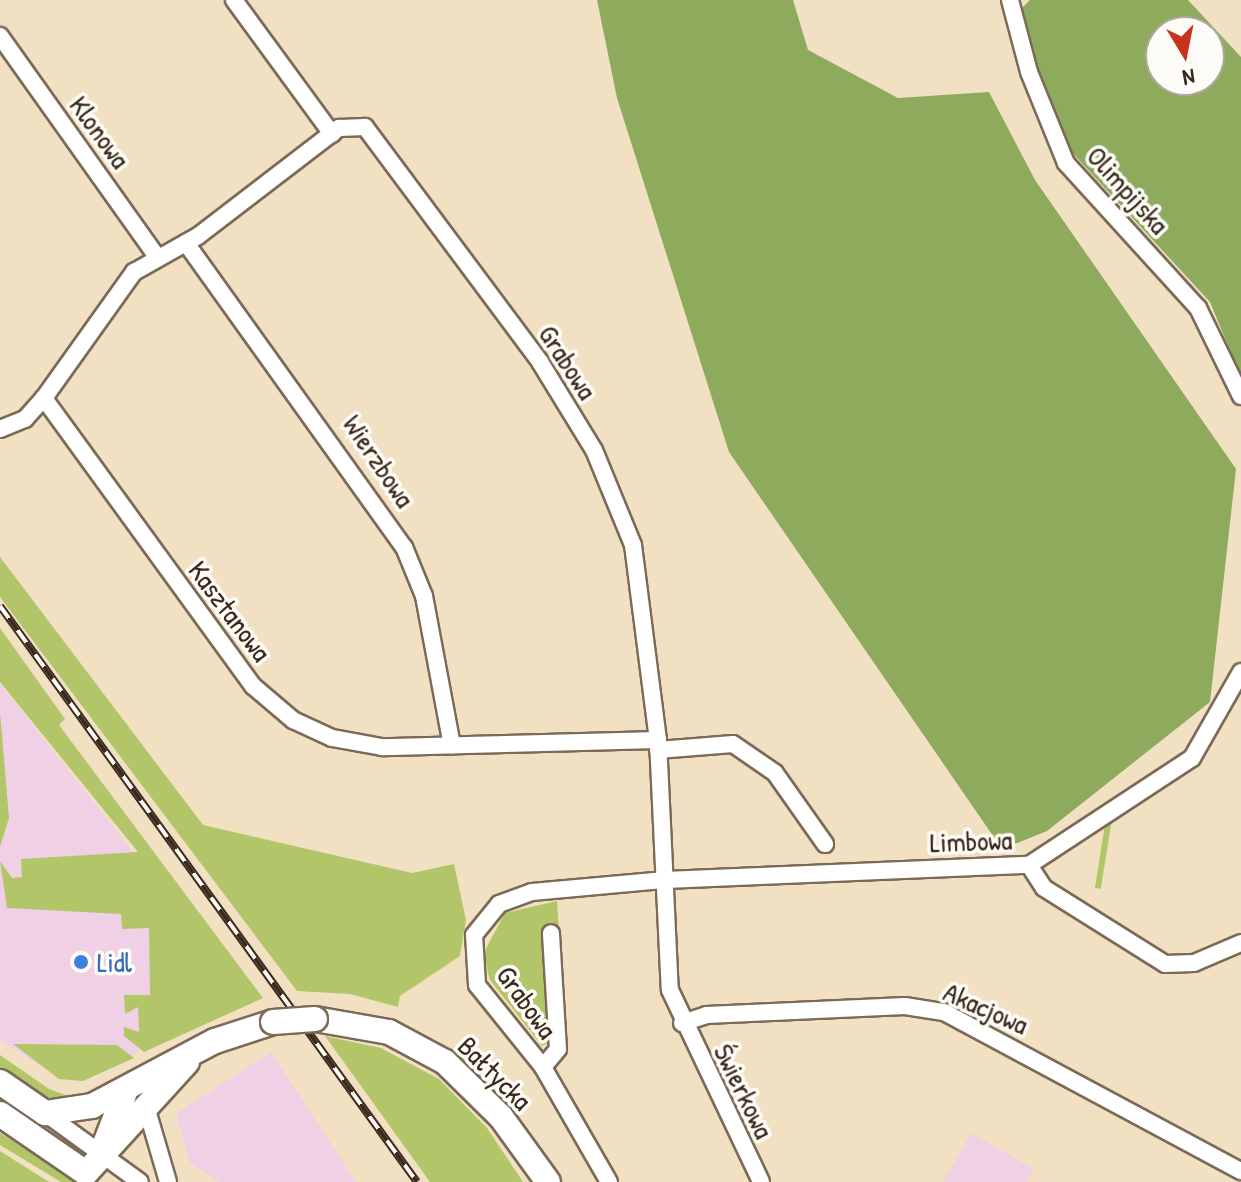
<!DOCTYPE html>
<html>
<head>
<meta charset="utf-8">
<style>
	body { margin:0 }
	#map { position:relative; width:1241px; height:1182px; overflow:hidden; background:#f1e0c2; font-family:"Patrick Hand",sans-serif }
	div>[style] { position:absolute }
	.built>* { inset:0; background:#f0d0e5 }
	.green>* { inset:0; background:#b3c569; transform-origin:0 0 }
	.forest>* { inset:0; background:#8eaa5d }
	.roads { filter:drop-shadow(2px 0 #7b6a57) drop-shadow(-2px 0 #7b6a57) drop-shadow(0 2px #7b6a57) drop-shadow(0 -2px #7b6a57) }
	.street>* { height:16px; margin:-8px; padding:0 8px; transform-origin:8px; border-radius:8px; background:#fff }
	.secondary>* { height:24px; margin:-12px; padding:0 12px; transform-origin:12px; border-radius:12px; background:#fff }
	.rail>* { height:8px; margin-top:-4px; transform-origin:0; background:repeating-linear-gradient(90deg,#fdfcf7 0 15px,#3b2a1e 0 30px); box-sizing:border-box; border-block:2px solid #3b2a1e }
	.bridges { filter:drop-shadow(2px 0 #7b6a57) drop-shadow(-2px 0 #7b6a57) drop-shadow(0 2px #7b6a57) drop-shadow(0 -2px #7b6a57) }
	.secondary-bridge>* { height:24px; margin:-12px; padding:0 12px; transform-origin:12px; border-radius:12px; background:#fff }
	.dots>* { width:22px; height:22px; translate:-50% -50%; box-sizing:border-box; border:4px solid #fdfcf7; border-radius:50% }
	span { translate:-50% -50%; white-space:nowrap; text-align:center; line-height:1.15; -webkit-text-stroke:7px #fdfcf7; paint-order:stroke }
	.street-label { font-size:28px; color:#3b2a1e }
	.shop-label { font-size:28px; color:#366cbe }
	.left { translate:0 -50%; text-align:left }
	.north { position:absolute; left:1145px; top:16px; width:80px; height:80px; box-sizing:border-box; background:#fdfcf7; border:2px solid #afa8a0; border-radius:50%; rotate:170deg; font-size:22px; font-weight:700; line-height:32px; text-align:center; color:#3b2a1e }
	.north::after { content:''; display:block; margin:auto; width:28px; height:36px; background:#c8321e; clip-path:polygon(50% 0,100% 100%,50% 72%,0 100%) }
</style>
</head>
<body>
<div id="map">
	<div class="built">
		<div style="clip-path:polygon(0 684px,149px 872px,153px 1041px,126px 1060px,37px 1064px,0 1040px)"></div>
		<div style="clip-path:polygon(271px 1052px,356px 1182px,219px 1182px,190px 1163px,176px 1114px)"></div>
		<div style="clip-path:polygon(971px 1133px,1034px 1169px,1026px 1182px,943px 1182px)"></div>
	</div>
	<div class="green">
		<div style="clip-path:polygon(0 557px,203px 825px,412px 873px,454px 864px,466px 920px,460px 956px,400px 996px,398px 1007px,350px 994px,297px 991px,0 597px)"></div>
		<div style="clip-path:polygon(0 628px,65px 719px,59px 725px,263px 998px,144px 1052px,124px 1036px,124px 1027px,139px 1032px,138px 1007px,125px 1014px,124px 995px,150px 995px,149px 928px,122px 929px,121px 914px,7px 908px,0 861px,12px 878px,22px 877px,21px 859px,138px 852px,0 682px)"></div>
		<div style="clip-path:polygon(0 712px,9px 818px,0 847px)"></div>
		<div style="left:1109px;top:799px;width:6px;height:90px;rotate:9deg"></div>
		<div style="clip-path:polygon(557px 901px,559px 932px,542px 934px,548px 1043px,542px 1046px,490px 980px,483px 954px,505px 913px)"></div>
		<div style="clip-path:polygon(325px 1036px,381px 1048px,439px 1079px,487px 1128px,523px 1182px,430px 1182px)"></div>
		<div style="clip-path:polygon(13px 1044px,117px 1045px,134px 1058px,83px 1081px,59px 1079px)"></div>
		<div style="clip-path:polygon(0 1055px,49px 1089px,82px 1101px,42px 1097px,0 1071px)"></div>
		<div style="clip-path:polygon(0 1133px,79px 1182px,61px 1182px,0 1145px)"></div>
		<div style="clip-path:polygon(0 1151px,49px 1182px,0 1182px)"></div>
	</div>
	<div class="forest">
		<div style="clip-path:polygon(597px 0,793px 0,808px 50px,898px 98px,989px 92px,1035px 180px,1236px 469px,1210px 702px,1047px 831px,1002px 849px,729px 452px,617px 98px)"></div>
		<div style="clip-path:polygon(evenodd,1030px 0,1188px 0,1241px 57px,1241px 377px,1210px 302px,1066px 146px,1036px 74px,1021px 9px,1030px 0,1161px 32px,1209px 32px,1209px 80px,1161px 80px,1161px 32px)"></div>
	</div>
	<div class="roads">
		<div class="street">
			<div style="left:234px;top:0;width:166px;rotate:53.8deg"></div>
			<div style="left:1010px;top:0;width:74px;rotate:75.2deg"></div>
			<div style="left:1029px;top:72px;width:98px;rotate:67.9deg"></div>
			<div style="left:1066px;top:163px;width:196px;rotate:47.7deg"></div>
			<div style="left:1198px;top:308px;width:98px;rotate:64deg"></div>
			<div style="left:0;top:36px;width:272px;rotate:54.6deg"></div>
			<div style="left:186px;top:243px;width:374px;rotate:54.4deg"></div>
			<div style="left:404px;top:547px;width:53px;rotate:67.8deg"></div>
			<div style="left:424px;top:596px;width:152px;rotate:79.4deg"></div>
			<div style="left:0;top:429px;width:27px;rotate:-22deg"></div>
			<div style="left:25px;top:419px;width:28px;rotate:-48deg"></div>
			<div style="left:658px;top:740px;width:276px;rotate:178.5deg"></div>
			<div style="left:382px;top:747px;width:51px;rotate:-169.8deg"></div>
			<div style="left:332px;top:738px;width:43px;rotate:-155.2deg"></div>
			<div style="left:293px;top:720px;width:52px;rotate:-139.6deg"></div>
			<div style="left:253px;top:686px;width:356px;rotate:-126deg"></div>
			<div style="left:44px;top:398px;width:155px;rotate:-54.5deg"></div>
			<div style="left:134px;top:272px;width:73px;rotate:-29.4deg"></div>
			<div style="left:198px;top:236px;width:178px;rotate:-37.5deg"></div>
			<div style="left:339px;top:128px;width:26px;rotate:-2deg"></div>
			<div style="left:365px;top:127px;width:293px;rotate:53.3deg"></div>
			<div style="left:540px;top:362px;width:103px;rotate:58.5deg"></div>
			<div style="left:594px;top:450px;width:103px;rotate:67.7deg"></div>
			<div style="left:633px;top:545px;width:197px;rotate:82.7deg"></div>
			<div style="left:658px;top:740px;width:250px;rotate:87.3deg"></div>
			<div style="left:670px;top:990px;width:212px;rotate:64.6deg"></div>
			<div style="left:658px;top:750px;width:75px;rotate:-4.6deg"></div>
			<div style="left:733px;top:744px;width:51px;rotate:34.6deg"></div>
			<div style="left:775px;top:773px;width:87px;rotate:54.8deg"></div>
			<div style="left:1029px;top:865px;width:195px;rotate:-33.3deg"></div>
			<div style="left:1192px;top:758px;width:99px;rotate:-60.3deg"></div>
			<div style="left:1029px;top:865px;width:27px;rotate:57deg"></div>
			<div style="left:1044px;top:888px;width:143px;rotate:32.1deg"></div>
			<div style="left:1165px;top:964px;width:29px;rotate:-2deg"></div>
			<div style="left:1194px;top:963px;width:51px;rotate:-23.1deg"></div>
			<div style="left:682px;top:1023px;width:25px;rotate:-18deg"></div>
			<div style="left:706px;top:1015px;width:199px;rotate:-2.6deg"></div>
			<div style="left:905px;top:1006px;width:39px;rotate:9deg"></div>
			<div style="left:944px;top:1012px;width:337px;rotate:28.2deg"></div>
			<div style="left:543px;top:1067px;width:23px;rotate:-50deg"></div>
			<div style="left:558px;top:1049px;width:116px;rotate:-93.5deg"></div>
			<div style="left:147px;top:1110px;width:75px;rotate:73.7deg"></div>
			<div style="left:45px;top:1113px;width:117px;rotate:36deg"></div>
			<div style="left:609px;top:1182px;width:133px;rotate:-119.9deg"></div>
			<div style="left:543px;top:1067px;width:105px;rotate:-128.8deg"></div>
			<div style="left:477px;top:985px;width:50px;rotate:-93.4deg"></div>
			<div style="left:474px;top:935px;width:40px;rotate:-51deg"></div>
			<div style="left:499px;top:904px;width:35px;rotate:-20deg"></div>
			<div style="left:532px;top:892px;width:134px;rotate:-5.2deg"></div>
			<div style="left:665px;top:880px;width:364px;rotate:-2.4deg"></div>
		</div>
		<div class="secondary">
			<div style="left:315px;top:1019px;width:75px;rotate:10deg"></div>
			<div style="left:389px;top:1032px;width:64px;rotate:28.2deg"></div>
			<div style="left:445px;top:1062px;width:78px;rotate:44.5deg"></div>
			<div style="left:501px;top:1117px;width:80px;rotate:54.1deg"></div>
			<div style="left:0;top:1082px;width:55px;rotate:34.6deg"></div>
			<div style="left:45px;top:1113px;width:48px;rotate:-8.5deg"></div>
			<div style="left:92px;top:1106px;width:139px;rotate:-27.9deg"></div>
			<div style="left:215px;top:1041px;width:61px;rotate:-18.1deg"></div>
			<div style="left:0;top:1114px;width:104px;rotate:34.5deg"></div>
			<div style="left:86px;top:1173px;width:150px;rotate:-47.7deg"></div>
			<div style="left:101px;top:1154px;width:63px;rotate:-68.7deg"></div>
		</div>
	</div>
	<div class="rail">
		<div style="left:0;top:606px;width:711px;rotate:54.1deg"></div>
	</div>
	<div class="bridges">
		<div class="secondary-bridge">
			<div style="left:273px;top:1022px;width:42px;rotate:-4.1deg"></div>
		</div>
	</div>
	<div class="dots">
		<div style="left:81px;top:962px;background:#3f7fe0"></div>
	</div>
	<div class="street-label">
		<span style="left:100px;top:132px;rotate:54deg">Klonowa</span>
		<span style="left:1128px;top:190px;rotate:48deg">Olimpijska</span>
		<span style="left:568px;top:362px;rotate:57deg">Grabowa</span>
		<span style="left:379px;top:461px;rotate:56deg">Wierzbowa</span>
		<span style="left:230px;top:611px;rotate:53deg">Kasztanowa</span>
		<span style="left:971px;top:841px;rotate:-2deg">Limbowa</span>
		<span style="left:527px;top:1002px;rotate:54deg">Grabowa</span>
		<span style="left:986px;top:1008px;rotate:24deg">Akacjowa</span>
		<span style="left:495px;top:1073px;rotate:45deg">Bałtycka</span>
		<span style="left:744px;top:1091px;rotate:64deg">Świerkowa</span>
	</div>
	<div class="shop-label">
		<span class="left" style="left:97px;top:962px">Lidl</span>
	</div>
	<div class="north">N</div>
</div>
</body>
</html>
